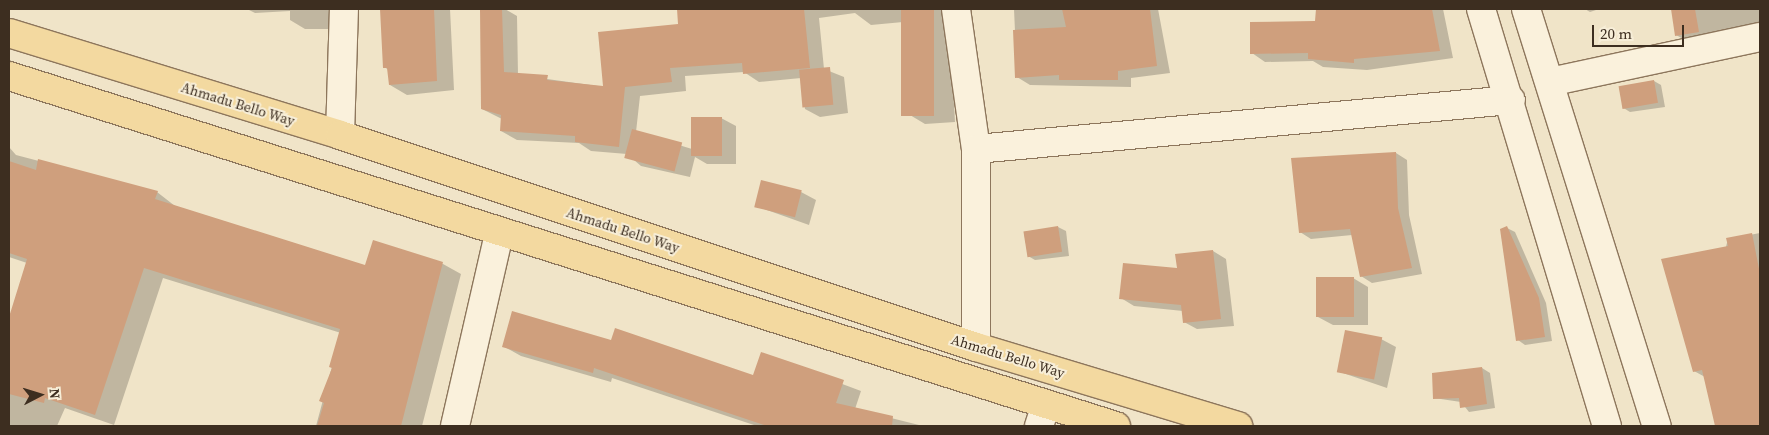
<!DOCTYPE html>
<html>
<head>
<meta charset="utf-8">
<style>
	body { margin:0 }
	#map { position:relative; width:1769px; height:435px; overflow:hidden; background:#f0e4c8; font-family:"Source Serif 4",serif }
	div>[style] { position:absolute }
	.shadow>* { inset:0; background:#0003 }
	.building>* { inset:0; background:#cf9f7d; transform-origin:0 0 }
	.roads { filter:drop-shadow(1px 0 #8d765c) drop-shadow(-1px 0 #8d765c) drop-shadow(0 1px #8d765c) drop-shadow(0 -1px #8d765c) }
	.street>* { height:28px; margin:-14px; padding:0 14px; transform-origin:14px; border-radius:14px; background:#faf1dc }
	.secondary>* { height:28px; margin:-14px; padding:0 14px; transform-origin:14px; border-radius:14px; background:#faf1dc }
	.primary>* { height:28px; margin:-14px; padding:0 14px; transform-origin:14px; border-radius:14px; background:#f3d9a0 }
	span { translate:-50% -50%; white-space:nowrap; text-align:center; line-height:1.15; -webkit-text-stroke:4px #f7eed8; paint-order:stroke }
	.street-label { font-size:14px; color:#3d2e20 }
	.frame { position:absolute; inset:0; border:10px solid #3d2e20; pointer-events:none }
	.north { position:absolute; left:15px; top:370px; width:50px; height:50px; -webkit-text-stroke:4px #f7eed8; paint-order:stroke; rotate:85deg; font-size:14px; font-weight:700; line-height:20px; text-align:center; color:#3d2e20 }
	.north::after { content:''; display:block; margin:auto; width:18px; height:22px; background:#3d2e20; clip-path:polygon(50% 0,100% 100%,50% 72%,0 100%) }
	.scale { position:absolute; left:1592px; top:25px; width:92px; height:22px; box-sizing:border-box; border:2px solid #3d2e20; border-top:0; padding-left:6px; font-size:15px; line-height:18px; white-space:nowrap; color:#3d2e20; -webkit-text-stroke:4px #f7eed8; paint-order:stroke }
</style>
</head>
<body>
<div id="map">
	<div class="shadow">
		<div style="clip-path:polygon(247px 9px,333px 9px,333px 29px,305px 29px,290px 20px,290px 11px,255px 13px)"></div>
		<div style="clip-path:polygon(381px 9px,450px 9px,454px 90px,407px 95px,390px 85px,389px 70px,384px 67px)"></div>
		<div style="clip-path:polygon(481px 9px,505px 9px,517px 16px,518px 75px,605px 87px,679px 25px,678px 9px,949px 9px,955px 122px,925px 124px,910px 115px,903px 22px,871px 25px,855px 13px,819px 18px,824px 69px,844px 77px,848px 113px,820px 117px,805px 109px,801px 78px,759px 82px,744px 72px,685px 76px,686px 91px,640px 96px,636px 132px,692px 149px,721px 118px,736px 126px,736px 164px,707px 164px,695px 157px,690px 177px,641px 166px,627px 154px,591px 151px,579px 143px,517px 140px,501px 131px,502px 119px,482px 109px)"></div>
		<div style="clip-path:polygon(1014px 9px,1158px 9px,1170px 73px,1131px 78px,1131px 87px,1030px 85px,1017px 77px)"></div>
		<div style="clip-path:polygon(1317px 9px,1443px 9px,1453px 58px,1367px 70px,1323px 67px,1313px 61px,1265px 62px,1252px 53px,1316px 22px)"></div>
		<div style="clip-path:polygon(1585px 9px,1599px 9px,1590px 12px)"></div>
		<div style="clip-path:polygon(1672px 9px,1760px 9px,1760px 26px,1691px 43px,1676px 35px)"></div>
		<div style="clip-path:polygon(1654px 81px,1661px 85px,1665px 107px,1630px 112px,1622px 107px)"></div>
		<div style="clip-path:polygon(9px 147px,16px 155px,157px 192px,175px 206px,366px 266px,374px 241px,443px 264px,461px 274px,422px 426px,316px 426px,341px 333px,163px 278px,114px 425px,65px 408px,57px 426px,9px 426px,9px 321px,27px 263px,9px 257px)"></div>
		<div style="clip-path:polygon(1396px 153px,1407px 160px,1409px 215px,1422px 274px,1372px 283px,1361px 276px,1352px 235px,1311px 239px,1300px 232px)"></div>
		<div style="clip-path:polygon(801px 192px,816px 200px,809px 225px,756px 206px)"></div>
		<div style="clip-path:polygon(1058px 227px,1066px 231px,1069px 256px,1035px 260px,1028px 256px,1024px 232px)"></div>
		<div style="clip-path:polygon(1507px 228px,1515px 232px,1546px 303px,1552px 341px,1525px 345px,1518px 340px)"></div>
		<div style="clip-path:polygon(1760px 233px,1760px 426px,1716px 426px,1705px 377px,1694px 371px,1728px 239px)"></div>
		<div style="clip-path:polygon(1213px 251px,1226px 259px,1234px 326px,1197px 329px,1184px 322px,1183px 311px,1134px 306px,1121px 298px)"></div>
		<div style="clip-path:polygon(1353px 278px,1368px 287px,1368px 325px,1333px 325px,1318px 317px)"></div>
		<div style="clip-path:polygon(1381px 339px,1396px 347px,1387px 388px,1337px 371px)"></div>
		<div style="clip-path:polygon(612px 342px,754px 376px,762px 354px,861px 391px,855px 409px,923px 426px,757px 426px,612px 378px,611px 382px,521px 356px,503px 346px)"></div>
		<div style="clip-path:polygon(1482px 368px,1490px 373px,1495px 408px,1469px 412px,1461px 402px,1434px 398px,1434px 374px)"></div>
	</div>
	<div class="building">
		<div style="clip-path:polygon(380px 9px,434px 9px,437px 81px,389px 85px,387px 68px,383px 68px)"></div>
		<div style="clip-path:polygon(480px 9px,502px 9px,504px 72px,548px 75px,547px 80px,603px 86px,598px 32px,678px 24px,677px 9px,804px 9px,810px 68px,743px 74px,742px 63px,670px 68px,672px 82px,625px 87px,619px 147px,575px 142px,575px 136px,500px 131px,501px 115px,481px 109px)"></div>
		<div style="left:901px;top:9px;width:33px;height:107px"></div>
		<div style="clip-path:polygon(1062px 9px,1150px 9px,1157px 66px,1118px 71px,1118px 80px,1059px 80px,1059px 75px,1015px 78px,1013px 30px,1066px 27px)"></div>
		<div style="clip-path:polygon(1316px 9px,1432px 9px,1440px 51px,1354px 59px,1354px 63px,1308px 59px,1308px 53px,1250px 54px,1250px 22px,1315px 21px)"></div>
		<div style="clip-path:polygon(1671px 9px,1695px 9px,1699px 32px,1675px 36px)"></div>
		<div style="left:830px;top:67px;width:38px;height:31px;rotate:85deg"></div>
		<div style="left:1654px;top:80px;width:23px;height:36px;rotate:80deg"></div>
		<div style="left:691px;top:117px;width:31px;height:39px"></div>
		<div style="left:632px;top:129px;width:52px;height:30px;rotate:15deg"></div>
		<div style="clip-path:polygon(1396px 152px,1398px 208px,1412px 268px,1360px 277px,1350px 229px,1299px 233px,1291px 158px)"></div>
		<div style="clip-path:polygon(38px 159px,158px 191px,155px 199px,365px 265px,373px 240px,443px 262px,401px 426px,317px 426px,324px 403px,319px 401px,332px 368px,329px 367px,340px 329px,144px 268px,95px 415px,45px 398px,44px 403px,9px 394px,9px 317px,27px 259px,9px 253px,9px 161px,36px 170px)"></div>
		<div style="left:761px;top:180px;width:42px;height:28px;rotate:14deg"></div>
		<div style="left:1058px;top:226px;width:26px;height:35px;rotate:81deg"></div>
		<div style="clip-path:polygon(1507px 226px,1539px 298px,1545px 337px,1516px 341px,1500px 229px)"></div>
		<div style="clip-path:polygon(1752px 233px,1760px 274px,1760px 426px,1715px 426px,1702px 370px,1693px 372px,1661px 259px,1728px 246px,1726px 238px)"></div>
		<div style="clip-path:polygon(1213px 250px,1221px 319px,1183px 323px,1181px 305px,1119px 299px,1123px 263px,1177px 268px,1175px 254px)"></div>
		<div style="left:1316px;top:277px;width:38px;height:40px"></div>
		<div style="clip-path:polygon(512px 311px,611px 340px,615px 328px,753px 375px,761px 352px,844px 380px,836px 403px,893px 416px,892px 426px,767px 426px,594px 368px,593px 373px,502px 347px)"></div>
		<div style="left:1345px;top:330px;width:38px;height:43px;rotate:11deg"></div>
		<div style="clip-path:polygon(1482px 367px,1487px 404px,1460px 408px,1459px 398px,1433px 399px,1432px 373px)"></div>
	</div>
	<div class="roads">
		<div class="street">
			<div style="left:956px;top:9px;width:141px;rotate:81.9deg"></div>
			<div style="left:976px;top:149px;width:198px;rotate:90deg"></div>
			<div style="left:1550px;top:82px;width:215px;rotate:-12.1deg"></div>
			<div style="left:340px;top:135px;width:126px;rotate:-88.2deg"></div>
			<div style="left:976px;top:149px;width:537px;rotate:-5.23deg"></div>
			<div style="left:455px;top:426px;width:197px;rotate:-77.1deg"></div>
			<div style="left:1039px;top:426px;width:22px;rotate:-72deg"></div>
		</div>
		<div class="secondary">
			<div style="left:1481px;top:9px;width:436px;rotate:73.2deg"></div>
			<div style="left:1526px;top:9px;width:437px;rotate:72.6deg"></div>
		</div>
		<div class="primary">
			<div style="left:9px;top:33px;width:346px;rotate:17.1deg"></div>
			<div style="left:340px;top:135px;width:670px;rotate:18.43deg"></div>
			<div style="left:976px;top:347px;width:274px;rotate:16.8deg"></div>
			<div style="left:9px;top:76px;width:1161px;rotate:17.55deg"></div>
		</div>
	</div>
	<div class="street-label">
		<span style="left:238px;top:104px;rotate:17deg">Ahmadu Bello Way</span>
		<span style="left:623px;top:230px;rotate:18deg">Ahmadu Bello Way</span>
		<span style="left:1008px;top:356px;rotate:17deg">Ahmadu Bello Way</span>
	</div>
	<div class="frame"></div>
	<div class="north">N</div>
	<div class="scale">20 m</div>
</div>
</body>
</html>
